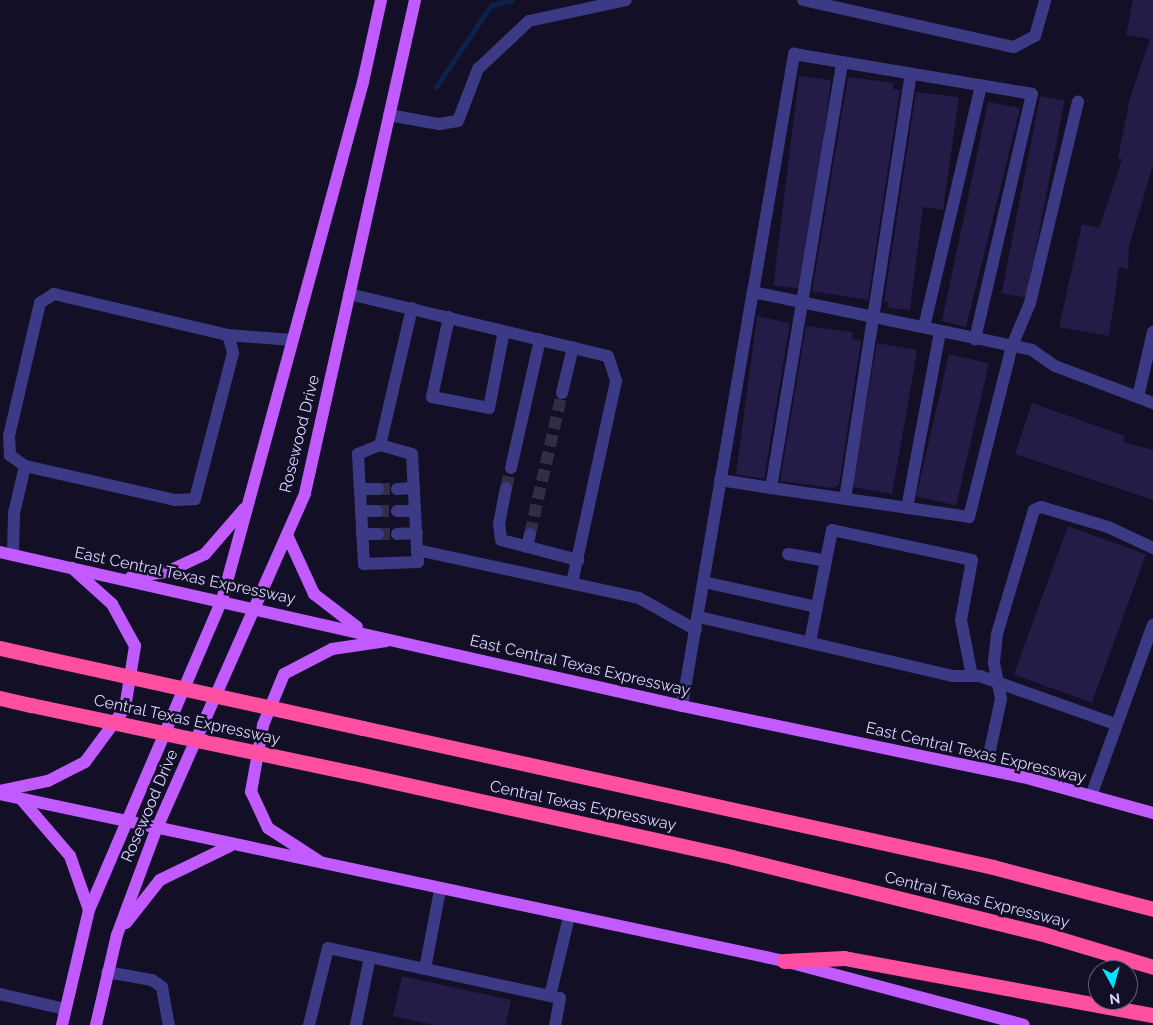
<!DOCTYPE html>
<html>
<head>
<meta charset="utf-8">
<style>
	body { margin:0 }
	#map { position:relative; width:1153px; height:1025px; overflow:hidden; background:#130f26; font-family:Raleway,sans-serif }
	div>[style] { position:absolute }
	.stream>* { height:5px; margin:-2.5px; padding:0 2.5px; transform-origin:2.5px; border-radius:2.5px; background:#0c2248 }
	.building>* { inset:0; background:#241b47; transform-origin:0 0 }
	.minor-tunnel>* { height:12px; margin-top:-6px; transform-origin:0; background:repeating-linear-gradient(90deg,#312d47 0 12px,transparent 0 18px) }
	.minor>* { height:12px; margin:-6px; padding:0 6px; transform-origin:6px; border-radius:6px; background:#3d3a85 }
	.major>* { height:12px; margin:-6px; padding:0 6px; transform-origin:6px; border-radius:6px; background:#c25bff }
	.highway>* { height:15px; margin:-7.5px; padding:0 7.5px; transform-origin:7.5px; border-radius:7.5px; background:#ff4fa3 }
	.highway-bridge>* { height:15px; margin:-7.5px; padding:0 7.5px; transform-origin:7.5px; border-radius:7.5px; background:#ff4fa3 }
	span { translate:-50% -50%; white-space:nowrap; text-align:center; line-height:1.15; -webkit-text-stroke:5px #130f26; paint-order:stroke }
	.street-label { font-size:16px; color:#d9d4ff }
	.north { position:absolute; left:1088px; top:960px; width:50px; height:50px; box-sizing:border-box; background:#130f26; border:1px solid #625e7d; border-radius:50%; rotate:173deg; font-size:14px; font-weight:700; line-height:20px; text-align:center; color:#d9d4ff }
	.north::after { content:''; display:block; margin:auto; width:18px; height:22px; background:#00e5ff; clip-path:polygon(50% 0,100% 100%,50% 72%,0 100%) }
</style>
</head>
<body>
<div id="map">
	<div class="stream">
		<div style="left:436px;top:87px;width:99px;rotate:-56.1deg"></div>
		<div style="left:491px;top:5px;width:22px;rotate:-13deg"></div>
	</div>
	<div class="building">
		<div style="clip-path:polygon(1133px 0,1153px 0,1153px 165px,1129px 246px,1128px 269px,1119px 267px,1109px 336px,1059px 327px,1082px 224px,1099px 228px,1122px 159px,1118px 158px,1130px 98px,1150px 39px,1126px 35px)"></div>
		<div style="left:799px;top:76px;width:32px;height:211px;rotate:7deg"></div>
		<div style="clip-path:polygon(848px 77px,894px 83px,893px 89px,900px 90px,868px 300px,812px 291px)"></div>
		<div style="clip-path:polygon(916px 92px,959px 97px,943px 210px,923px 207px,910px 310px,888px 308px,889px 302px,884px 302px)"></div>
		<div style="left:1040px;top:96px;width:25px;height:201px;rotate:11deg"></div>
		<div style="clip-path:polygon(988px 102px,1020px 108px,966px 327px,942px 321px)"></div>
		<div style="clip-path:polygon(757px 316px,790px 323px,764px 479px,736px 474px)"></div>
		<div style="clip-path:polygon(806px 326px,853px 332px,852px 339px,861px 341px,839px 485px,833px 488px,780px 481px)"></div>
		<div style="left:877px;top:343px;width:41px;height:146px;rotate:10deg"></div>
		<div style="left:949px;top:354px;width:41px;height:146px;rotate:13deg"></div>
		<div style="clip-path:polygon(1032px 403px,1125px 436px,1123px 442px,1153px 450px,1153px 500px,1015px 454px)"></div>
		<div style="left:1068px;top:526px;width:83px;height:158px;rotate:20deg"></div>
		<div style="clip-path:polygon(402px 976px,511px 1000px,506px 1025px,434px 1025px,393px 1016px)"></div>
	</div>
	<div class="minor-tunnel">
		<div style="left:506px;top:488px;width:21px;rotate:-76deg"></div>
		<div style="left:378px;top:489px;width:19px"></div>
		<div style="left:377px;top:511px;width:20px"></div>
		<div style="left:378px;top:534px;width:19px"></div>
		<div style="left:530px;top:534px;width:145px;rotate:-77.2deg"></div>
	</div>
	<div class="minor">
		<div style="left:803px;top:0;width:216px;rotate:12.6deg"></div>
		<div style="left:1014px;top:47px;width:24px;rotate:-28deg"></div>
		<div style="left:1035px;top:36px;width:37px;rotate:-74deg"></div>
		<div style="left:389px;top:115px;width:51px;rotate:10.2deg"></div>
		<div style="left:439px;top:124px;width:19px;rotate:-9deg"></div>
		<div style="left:458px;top:121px;width:56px;rotate:-69deg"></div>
		<div style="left:478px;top:69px;width:70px;rotate:-43.3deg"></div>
		<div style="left:529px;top:21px;width:99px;rotate:-12.2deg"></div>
		<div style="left:753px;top:292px;width:242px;rotate:-80.2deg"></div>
		<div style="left:794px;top:54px;width:241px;rotate:9.5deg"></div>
		<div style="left:1032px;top:94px;width:252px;rotate:103.1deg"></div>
		<div style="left:54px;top:294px;width:179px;rotate:13.3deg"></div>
		<div style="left:228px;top:335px;width:19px;rotate:74deg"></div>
		<div style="left:233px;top:353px;width:151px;rotate:104.6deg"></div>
		<div style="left:195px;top:499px;width:20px;rotate:177deg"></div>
		<div style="left:175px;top:500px;width:154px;rotate:-167.2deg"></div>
		<div style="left:25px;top:466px;width:19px;rotate:-144deg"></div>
		<div style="left:10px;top:455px;width:19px;rotate:-93deg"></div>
		<div style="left:9px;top:436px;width:137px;rotate:-76.9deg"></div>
		<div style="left:40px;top:303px;width:17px;rotate:-33deg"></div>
		<div style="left:349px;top:294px;width:266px;rotate:13.5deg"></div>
		<div style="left:608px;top:356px;width:26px;rotate:72deg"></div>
		<div style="left:616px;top:381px;width:207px;rotate:102.3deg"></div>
		<div style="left:412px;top:308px;width:141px;rotate:103.1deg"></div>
		<div style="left:380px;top:445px;width:33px;rotate:16deg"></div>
		<div style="left:412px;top:454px;width:96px;rotate:87deg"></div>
		<div style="left:417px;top:550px;width:227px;rotate:12.2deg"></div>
		<div style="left:639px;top:598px;width:65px;rotate:29.3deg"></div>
		<div style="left:449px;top:317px;width:82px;rotate:102deg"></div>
		<div style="left:432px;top:397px;width:58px;rotate:10.9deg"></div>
		<div style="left:489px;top:408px;width:78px;rotate:-79deg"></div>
		<div style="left:924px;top:327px;width:248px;rotate:-76.7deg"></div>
		<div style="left:228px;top:335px;width:65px;rotate:4.4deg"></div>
		<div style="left:562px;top:393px;width:47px;rotate:-76.6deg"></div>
		<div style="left:1138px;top:397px;width:67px;rotate:-77deg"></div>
		<div style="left:380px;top:445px;width:24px;rotate:158deg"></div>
		<div style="left:358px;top:454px;width:110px;rotate:86.9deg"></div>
		<div style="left:364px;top:564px;width:54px;rotate:-2.1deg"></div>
		<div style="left:418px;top:562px;width:12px;rotate:-95deg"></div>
		<div style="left:511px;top:468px;width:132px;rotate:-77.3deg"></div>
		<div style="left:720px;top:480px;width:52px;rotate:8.9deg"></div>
		<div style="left:771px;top:488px;width:432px;rotate:-80.5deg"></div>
		<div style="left:506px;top:488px;width:36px;rotate:101deg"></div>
		<div style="left:499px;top:523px;width:17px;rotate:83deg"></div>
		<div style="left:501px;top:540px;width:80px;rotate:14.6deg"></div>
		<div style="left:771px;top:488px;width:200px;rotate:8.3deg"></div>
		<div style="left:969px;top:517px;width:176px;rotate:-75.9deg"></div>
		<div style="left:1012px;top:346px;width:47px;rotate:-67.3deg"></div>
		<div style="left:1030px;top:303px;width:207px;rotate:-76.6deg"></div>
		<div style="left:360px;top:489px;width:18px"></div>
		<div style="left:397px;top:489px;width:17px;rotate:-3deg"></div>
		<div style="left:845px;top:499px;width:430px;rotate:-81.2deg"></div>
		<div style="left:907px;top:508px;width:180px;rotate:-79.4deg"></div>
		<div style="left:361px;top:511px;width:16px"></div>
		<div style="left:397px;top:511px;width:18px"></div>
		<div style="left:362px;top:534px;width:16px"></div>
		<div style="left:397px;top:534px;width:20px;rotate:-3deg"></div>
		<div style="left:527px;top:547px;width:13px;rotate:-77deg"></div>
		<div style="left:788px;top:554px;width:39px;rotate:10deg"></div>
		<div style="left:13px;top:555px;width:42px;rotate:-88.6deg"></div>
		<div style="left:14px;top:513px;width:48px;rotate:-76.8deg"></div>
		<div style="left:704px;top:582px;width:116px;rotate:12.5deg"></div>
		<div style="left:699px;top:617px;width:260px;rotate:13.1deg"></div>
		<div style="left:952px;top:676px;width:28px"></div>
		<div style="left:980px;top:676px;width:143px;rotate:19.6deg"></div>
		<div style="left:810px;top:642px;width:114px;rotate:-78.9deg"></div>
		<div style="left:832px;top:530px;width:143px;rotate:12.1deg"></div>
		<div style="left:972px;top:560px;width:61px;rotate:100.4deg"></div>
		<div style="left:961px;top:620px;width:57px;rotate:78.9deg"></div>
		<div style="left:682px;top:706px;width:420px;rotate:-80.3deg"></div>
		<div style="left:753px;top:292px;width:285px;rotate:11.7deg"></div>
		<div style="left:1032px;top:350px;width:28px;rotate:35deg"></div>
		<div style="left:1055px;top:366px;width:105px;rotate:20.7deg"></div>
		<div style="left:986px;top:769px;width:72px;rotate:-77.9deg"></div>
		<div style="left:1001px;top:699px;width:38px;rotate:-101deg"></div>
		<div style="left:994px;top:662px;width:28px;rotate:-84deg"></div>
		<div style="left:997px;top:634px;width:129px;rotate:-73.4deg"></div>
		<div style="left:1034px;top:510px;width:8px;rotate:-23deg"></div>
		<div style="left:1041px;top:507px;width:70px;rotate:16.6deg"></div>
		<div style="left:1108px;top:527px;width:50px;rotate:25deg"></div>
		<div style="left:1091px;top:796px;width:182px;rotate:-70.1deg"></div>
		<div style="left:425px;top:969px;width:80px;rotate:-79.2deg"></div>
		<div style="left:107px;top:972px;width:46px;rotate:10.1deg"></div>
		<div style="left:152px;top:980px;width:12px;rotate:35deg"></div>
		<div style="left:162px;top:987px;width:39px;rotate:80deg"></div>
		<div style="left:0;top:994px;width:67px;rotate:13deg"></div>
		<div style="left:550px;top:996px;width:81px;rotate:-76.5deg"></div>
		<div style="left:309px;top:1025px;width:79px;rotate:-76.1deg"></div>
		<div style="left:328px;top:948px;width:237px;rotate:12.2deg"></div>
		<div style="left:560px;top:998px;width:27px;rotate:100deg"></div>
		<div style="left:356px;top:1025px;width:69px;rotate:-78.4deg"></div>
	</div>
	<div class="major">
		<div style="left:287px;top:535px;width:65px;rotate:65.4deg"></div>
		<div style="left:314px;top:594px;width:54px;rotate:37.5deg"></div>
		<div style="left:0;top:552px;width:699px;rotate:12.72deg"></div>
		<div style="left:682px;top:706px;width:348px;rotate:11.8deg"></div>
		<div style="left:1023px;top:777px;width:135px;rotate:15.5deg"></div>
		<div style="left:131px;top:577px;width:36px;rotate:-8deg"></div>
		<div style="left:167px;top:572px;width:42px;rotate:-25.3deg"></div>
		<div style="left:205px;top:554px;width:60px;rotate:-49.1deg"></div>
		<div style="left:0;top:791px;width:49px;rotate:-11.8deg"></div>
		<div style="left:48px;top:781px;width:42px;rotate:-27.2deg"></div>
		<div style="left:85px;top:762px;width:67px;rotate:-53.5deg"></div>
		<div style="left:125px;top:708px;width:63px;rotate:-80.8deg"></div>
		<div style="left:135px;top:646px;width:48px;rotate:-118.7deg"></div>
		<div style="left:112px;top:604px;width:54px;rotate:-138deg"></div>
		<div style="left:0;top:794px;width:802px;rotate:12.02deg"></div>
		<div style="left:784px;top:961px;width:248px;rotate:14.9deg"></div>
		<div style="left:22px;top:800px;width:74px;rotate:49.4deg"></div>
		<div style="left:70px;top:856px;width:57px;rotate:70.6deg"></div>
		<div style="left:319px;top:861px;width:61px;rotate:-147.1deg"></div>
		<div style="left:268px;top:828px;width:40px;rotate:-115deg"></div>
		<div style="left:251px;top:792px;width:68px;rotate:-79.8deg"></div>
		<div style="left:263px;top:725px;width:55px;rotate:-67.6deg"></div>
		<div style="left:284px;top:674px;width:54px;rotate:-27.5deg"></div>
		<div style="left:332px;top:649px;width:55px;rotate:-8.4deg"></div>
		<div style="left:126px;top:923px;width:55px;rotate:-51.7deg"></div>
		<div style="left:160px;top:880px;width:78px;rotate:-25.9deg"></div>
		<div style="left:62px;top:1025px;width:118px;rotate:-76.8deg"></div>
		<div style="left:89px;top:910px;width:337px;rotate:-66.8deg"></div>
		<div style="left:222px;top:600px;width:537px;rotate:-74.77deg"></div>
		<div style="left:363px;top:82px;width:84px;rotate:-77.6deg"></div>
		<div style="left:96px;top:1025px;width:92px;rotate:-76.9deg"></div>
		<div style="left:117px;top:935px;width:112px;rotate:-69.6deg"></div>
		<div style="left:156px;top:830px;width:368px;rotate:-66.1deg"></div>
		<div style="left:305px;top:493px;width:505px;rotate:-77.42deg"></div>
	</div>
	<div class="highway">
		<div style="left:0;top:648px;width:41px;rotate:12.7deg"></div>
		<div style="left:0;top:698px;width:32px;rotate:13deg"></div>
		<div style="left:363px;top:728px;width:645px;rotate:12.44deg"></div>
		<div style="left:993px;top:867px;width:165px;rotate:14.7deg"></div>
		<div style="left:354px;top:773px;width:387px;rotate:12.5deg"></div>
		<div style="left:732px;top:857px;width:317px;rotate:13.9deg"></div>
		<div style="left:1040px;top:933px;width:118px;rotate:16.7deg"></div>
		<div style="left:784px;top:961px;width:60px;rotate:-2.9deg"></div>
		<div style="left:844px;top:958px;width:314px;rotate:10.5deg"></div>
	</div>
	<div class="highway-bridge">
		<div style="left:40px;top:657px;width:331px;rotate:12.4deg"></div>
		<div style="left:31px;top:705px;width:330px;rotate:11.9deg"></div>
	</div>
	<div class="street-label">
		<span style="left:300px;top:434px;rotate:-76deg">Rosewood Drive</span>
		<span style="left:185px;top:576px;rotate:12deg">East Central Texas Expressway</span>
		<span style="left:580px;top:666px;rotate:13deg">East Central Texas Expressway</span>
		<span style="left:187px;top:720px;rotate:12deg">Central Texas Expressway</span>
		<span style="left:976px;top:753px;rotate:13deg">East Central Texas Expressway</span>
		<span style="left:150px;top:806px;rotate:-67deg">Rosewood Drive</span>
		<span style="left:583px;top:806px;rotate:12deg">Central Texas Expressway</span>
		<span style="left:977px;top:900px;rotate:14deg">Central Texas Expressway</span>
	</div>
	<div class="north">N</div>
</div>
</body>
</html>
